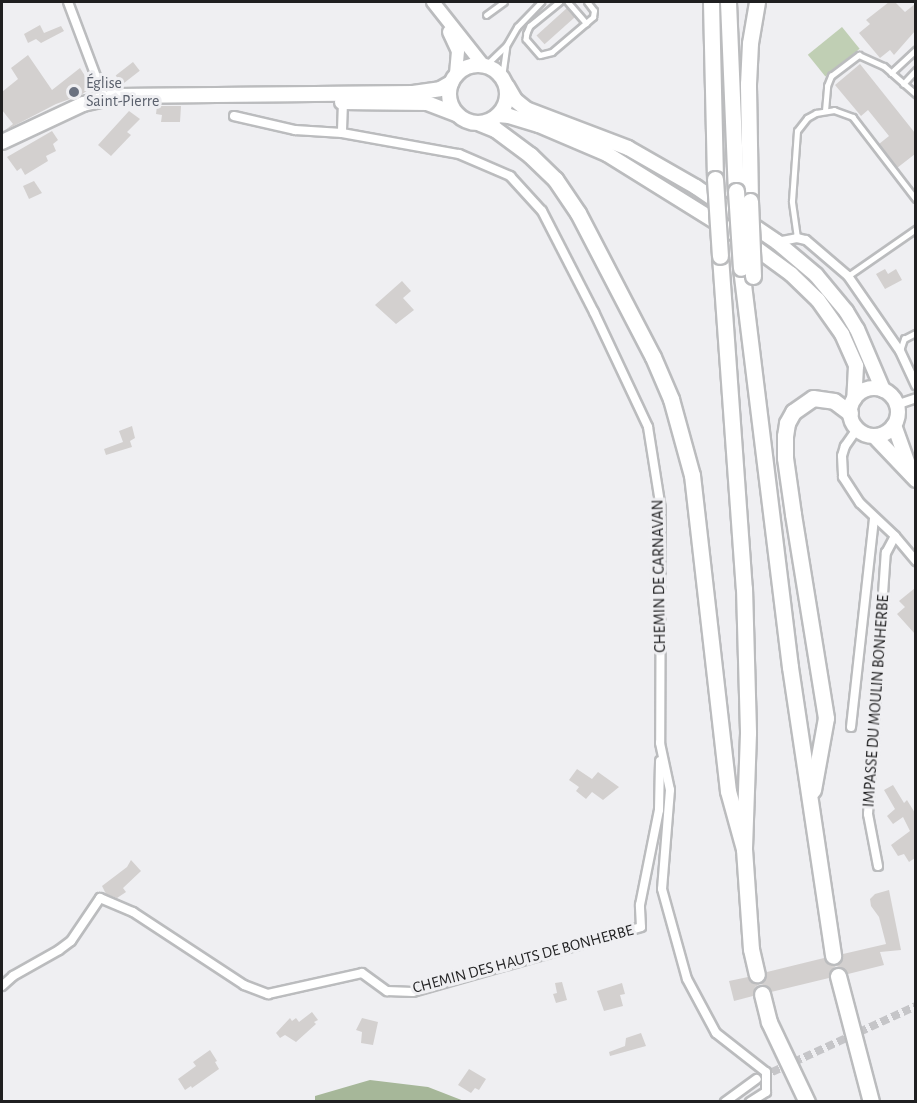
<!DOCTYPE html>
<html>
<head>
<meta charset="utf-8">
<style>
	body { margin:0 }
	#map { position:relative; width:917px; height:1103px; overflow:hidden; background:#efeff2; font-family:"Alegreya Sans",sans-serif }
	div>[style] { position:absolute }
	.green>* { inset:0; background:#c0cfb4; transform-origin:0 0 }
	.forest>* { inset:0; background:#a6b799 }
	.building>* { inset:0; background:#d3d0cf; transform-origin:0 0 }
	.minor-tunnel>* { height:8px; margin-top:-4px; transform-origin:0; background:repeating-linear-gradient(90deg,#c5c5c8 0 8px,transparent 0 12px) }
	.roads { filter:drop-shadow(2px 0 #bbbcbe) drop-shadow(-2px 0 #bbbcbe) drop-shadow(0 2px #bbbcbe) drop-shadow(0 -2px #bbbcbe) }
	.service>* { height:4.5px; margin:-2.25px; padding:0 2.25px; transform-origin:2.25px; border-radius:2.25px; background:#fff }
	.minor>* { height:8px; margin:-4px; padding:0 4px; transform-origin:4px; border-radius:4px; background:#fff }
	.secondary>* { height:12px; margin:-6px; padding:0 6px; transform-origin:6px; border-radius:6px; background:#fff }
	.primary>* { height:14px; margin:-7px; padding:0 7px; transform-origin:7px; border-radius:7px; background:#fff }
	.primary>.ring { margin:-7px; padding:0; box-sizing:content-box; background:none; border:14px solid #fff; border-radius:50% }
	.motorway>* { height:15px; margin:-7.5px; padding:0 7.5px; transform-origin:7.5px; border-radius:7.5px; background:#fff }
	.bridges { filter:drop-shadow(2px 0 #bbbcbe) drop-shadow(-2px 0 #bbbcbe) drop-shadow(0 2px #bbbcbe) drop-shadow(0 -2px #bbbcbe) }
	.motorway-bridge>* { height:15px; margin:-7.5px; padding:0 7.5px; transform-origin:7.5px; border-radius:7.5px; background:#fff }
	.dots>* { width:16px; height:16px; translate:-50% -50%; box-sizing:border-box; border:3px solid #efeff2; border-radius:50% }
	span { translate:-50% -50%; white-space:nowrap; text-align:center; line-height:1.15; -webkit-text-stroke:6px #efeff2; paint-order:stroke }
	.worship-label { font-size:16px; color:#5b616d }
	.left { translate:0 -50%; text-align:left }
	.street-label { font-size:16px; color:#1f1f20 }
	.frame { position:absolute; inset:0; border:3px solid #1f1f20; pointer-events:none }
</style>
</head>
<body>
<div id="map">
	<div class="green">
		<div style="left:842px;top:27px;width:28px;height:44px;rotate:51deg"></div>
	</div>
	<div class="forest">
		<div style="clip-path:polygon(370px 1080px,428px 1087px,464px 1101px,315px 1101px,315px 1096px)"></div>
	</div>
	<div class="building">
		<div style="clip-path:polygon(889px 2px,895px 2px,905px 12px,915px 4px,915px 31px,894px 55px,890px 50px,880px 58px,859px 33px,870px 24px,866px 20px)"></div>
		<div style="left:567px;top:8px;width:12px;height:41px;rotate:48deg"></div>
		<div style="clip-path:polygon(40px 25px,44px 33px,61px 26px,64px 31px,41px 43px,36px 39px,28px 43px,24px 34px)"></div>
		<div style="clip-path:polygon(28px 55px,52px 90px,80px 68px,92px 87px,81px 95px,56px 104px,4px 131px,13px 124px,2px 110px,2px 92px,18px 79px,11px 68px)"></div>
		<div style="left:133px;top:62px;width:11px;height:22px;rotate:52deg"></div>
		<div style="clip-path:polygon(860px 64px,915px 133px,915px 154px,897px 168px,879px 144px,889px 136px,868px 110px,861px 116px,835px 85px)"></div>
		<div style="clip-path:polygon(157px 106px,181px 106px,180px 122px,161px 122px,162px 115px,156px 114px)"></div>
		<div style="clip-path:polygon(129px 111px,140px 119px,127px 132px,131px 135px,111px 156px,98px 145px)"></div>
		<div style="clip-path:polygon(52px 131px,58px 140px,53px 144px,56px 151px,46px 156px,48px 161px,25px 175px,21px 168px,17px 171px,7px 157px)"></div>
		<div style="clip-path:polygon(34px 181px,42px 193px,29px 199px,23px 186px)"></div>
		<div style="clip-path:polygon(885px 269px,888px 274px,896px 269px,902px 280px,885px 289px,876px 274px)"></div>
		<div style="clip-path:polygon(402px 281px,411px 291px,403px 298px,414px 310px,396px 324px,375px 305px)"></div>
		<div style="clip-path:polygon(132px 426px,135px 438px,130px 441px,132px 447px,106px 455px,104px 449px,123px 442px,119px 431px)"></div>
		<div style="clip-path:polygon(915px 588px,915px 634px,897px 614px,905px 607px,899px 601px)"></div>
		<div style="clip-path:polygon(577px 769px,592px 779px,598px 772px,619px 787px,603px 800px,592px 792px,586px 799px,576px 791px,579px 787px,569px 780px)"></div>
		<div style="clip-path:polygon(893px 785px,904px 803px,907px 800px,915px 813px,915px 858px,909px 862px,904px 854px,898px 856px,891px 845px,910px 831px,903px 817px,893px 824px,887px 816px,895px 809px,884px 790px)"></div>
		<div style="clip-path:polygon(131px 860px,141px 871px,123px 888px,126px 892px,117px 898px,106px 894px,102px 886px,127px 867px)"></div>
		<div style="clip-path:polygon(889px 890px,901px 950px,880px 952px,884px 965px,848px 974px,844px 969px,836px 966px,831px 970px,829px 978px,771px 992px,769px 987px,760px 984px,755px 987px,753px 996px,734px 1001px,729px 981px,748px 977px,754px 983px,760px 983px,766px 977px,767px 972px,824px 958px,829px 965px,835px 965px,842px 960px,843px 954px,886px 944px,879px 917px,871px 906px,870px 899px,875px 894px)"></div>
		<div style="clip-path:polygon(562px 982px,567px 1000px,556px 1003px,553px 994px,557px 993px,555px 983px)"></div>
		<div style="clip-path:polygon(622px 983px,625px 994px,620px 995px,623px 1006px,604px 1011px,597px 991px)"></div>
		<div style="clip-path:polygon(312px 1012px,318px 1020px,314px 1022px,316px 1024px,296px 1042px,285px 1035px,280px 1038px,276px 1033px,290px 1018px,292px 1021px,296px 1018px,299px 1022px)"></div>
		<div style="clip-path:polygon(362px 1018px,378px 1022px,373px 1045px,361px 1043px,362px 1032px,356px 1030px)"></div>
		<div style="clip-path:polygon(641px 1033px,646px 1046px,610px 1056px,609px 1052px,625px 1046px,626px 1038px)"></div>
		<div style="clip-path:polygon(210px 1050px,217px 1061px,215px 1062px,219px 1069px,192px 1088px,191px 1086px,185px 1090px,178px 1079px,196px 1066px,193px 1062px)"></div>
		<div style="clip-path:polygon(469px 1069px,486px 1079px,479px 1090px,475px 1088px,471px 1093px,458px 1085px)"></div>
	</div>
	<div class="minor-tunnel">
		<div style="left:761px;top:1077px;width:170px;rotate:-24.6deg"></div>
	</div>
	<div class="roads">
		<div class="service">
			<div style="left:560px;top:2px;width:38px;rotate:141deg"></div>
			<div style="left:530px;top:26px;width:8px;rotate:113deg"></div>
			<div style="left:527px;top:33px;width:6px;rotate:99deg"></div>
			<div style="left:526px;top:39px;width:21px;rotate:49deg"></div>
			<div style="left:540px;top:55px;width:12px;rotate:-14deg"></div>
			<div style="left:552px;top:52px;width:54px;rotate:-40.5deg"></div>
			<div style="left:593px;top:17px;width:6px;rotate:-81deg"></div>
			<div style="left:594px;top:11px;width:11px;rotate:-128deg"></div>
			<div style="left:568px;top:2px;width:28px;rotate:49deg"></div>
			<div style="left:486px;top:15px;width:22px;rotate:-36deg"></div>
			<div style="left:485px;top:66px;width:29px;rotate:-44deg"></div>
			<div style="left:506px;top:46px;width:22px;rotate:-60deg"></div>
			<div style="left:517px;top:27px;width:35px;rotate:-46deg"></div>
			<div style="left:891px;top:73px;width:34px;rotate:-43deg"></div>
			<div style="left:502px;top:77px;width:30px;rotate:-82deg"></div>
			<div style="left:903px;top:84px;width:19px;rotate:-47deg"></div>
			<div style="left:825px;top:111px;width:25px;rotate:-85deg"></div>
			<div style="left:827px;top:86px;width:11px;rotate:-68deg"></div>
			<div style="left:831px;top:76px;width:35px;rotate:-37deg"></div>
			<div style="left:859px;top:55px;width:27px;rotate:24deg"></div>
			<div style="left:884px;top:66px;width:43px;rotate:41.2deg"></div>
			<div style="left:797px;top:238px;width:37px;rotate:-98deg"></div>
			<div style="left:792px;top:201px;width:70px;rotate:-85.9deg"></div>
			<div style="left:797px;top:131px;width:16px;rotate:-52deg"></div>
			<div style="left:807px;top:118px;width:10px;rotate:-29deg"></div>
			<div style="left:816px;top:113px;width:18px;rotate:-9deg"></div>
			<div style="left:834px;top:110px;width:20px;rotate:20deg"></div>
			<div style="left:853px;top:117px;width:103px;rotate:52.5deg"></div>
			<div style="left:848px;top:276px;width:83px;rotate:-34.7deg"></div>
			<div style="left:900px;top:351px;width:13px;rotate:-72deg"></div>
			<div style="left:904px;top:339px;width:13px;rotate:-27deg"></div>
		</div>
		<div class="minor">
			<div style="left:68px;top:2px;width:103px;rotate:69.4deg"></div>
			<div style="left:343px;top:102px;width:31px;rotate:92deg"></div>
			<div style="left:342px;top:133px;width:119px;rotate:10.2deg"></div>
			<div style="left:459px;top:154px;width:56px;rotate:23.3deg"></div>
			<div style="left:510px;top:176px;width:47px;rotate:47.6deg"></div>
			<div style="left:542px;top:211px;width:114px;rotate:62.8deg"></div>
			<div style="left:594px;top:312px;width:127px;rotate:64.8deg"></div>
			<div style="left:648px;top:427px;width:83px;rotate:81deg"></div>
			<div style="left:661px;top:509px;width:234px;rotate:90.2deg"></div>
			<div style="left:660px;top:743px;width:48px;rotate:78deg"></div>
			<div style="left:670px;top:790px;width:99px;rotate:94.6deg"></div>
			<div style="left:662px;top:889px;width:93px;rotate:74.5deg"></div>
			<div style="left:687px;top:979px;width:61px;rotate:61.8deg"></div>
			<div style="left:716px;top:1033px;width:63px;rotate:38deg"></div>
			<div style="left:766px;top:1072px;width:20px;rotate:90deg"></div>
			<div style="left:766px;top:1092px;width:19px;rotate:148deg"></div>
			<div style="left:234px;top:116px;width:63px;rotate:12.9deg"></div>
			<div style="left:295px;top:130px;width:47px;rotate:3.7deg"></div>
			<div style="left:777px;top:242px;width:20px;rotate:-11deg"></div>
			<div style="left:797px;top:238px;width:9px;rotate:13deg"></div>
			<div style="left:806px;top:240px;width:55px;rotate:40.6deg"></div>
			<div style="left:848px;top:276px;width:91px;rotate:55.3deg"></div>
			<div style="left:900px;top:351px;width:38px;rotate:65deg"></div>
			<div style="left:896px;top:405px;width:21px;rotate:-19deg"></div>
			<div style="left:857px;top:429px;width:21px;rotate:125deg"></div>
			<div style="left:845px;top:446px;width:10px;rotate:107deg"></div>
			<div style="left:842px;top:456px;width:21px;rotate:87deg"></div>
			<div style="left:843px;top:477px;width:31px;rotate:57deg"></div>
			<div style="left:860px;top:503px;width:48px;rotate:43.3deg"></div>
			<div style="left:895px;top:536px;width:33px;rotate:50deg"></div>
			<div style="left:851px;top:727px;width:209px;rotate:-83.7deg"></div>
			<div style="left:878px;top:866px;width:53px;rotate:-100.9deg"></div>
			<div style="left:868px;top:814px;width:262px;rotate:-86.1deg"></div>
			<div style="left:886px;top:553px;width:19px;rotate:-62deg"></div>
			<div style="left:2px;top:986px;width:15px;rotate:-42deg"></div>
			<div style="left:13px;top:976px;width:53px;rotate:-29.5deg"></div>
			<div style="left:59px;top:950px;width:15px;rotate:-37deg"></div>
			<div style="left:71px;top:941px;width:52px;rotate:-56deg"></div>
			<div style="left:100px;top:898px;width:36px;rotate:23deg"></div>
			<div style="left:133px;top:912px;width:133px;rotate:33.3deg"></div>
			<div style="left:244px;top:985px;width:26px;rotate:21deg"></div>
			<div style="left:268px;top:994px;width:96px;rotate:-12.6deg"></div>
			<div style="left:362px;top:973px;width:31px;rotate:36deg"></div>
			<div style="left:387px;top:991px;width:26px;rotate:2deg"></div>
			<div style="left:413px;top:992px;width:237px;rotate:-15.9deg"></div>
			<div style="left:641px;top:927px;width:22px;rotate:-93deg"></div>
			<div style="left:640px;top:905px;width:97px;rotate:-78.7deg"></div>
			<div style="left:659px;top:810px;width:49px;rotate:-88.8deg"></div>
			<div style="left:725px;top:1102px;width:39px;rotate:-36deg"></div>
		</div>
		<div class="secondary">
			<div style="left:433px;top:2px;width:80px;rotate:51.6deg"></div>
			<div style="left:449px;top:32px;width:21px;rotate:65deg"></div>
			<div style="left:458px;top:51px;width:23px;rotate:95deg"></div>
		</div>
		<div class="primary">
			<div class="ring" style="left:449px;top:65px;width:44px;height:44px"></div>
			<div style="left:507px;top:86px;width:16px;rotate:60deg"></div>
			<div style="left:515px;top:100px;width:14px;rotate:39deg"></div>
			<div style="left:526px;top:109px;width:109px;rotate:20.9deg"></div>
			<div style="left:628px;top:148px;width:78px;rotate:29.8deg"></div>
			<div style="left:696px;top:187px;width:98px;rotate:34.2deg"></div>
			<div style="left:777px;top:242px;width:51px;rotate:40.2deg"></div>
			<div style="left:816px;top:275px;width:47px;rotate:50.2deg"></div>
			<div style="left:846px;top:311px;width:21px;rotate:59deg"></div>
			<div style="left:857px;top:329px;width:66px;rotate:66.9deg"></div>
			<div style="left:342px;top:102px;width:85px;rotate:0.7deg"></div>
			<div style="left:427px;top:103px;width:33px;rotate:21deg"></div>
			<div style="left:498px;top:115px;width:11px;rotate:5deg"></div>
			<div style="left:509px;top:116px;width:31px;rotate:17deg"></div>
			<div style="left:539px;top:125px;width:74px;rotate:23.1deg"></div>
			<div style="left:607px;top:154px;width:159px;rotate:31.9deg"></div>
			<div style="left:742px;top:238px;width:61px;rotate:36.3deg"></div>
			<div style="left:791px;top:274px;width:37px;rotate:44deg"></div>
			<div style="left:818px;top:300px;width:42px;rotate:54.8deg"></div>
			<div style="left:842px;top:334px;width:35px;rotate:66deg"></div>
			<div style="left:856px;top:366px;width:33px;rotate:93deg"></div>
			<div style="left:2px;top:142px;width:89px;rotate:-25.1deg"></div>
			<div style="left:83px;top:104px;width:36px;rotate:-13deg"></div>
			<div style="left:118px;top:96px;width:295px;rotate:-0.6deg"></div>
			<div style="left:413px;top:93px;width:27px;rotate:-8deg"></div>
			<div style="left:440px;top:89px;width:13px;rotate:-29deg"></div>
			<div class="ring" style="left:850px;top:388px;width:34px;height:34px"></div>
			<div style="left:894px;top:425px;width:45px;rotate:70.3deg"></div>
			<div style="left:874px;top:436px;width:61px;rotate:46.3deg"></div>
		</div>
		<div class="motorway">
			<div style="left:711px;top:2px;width:177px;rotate:88.7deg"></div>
			<div style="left:728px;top:2px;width:189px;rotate:87.6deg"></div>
			<div style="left:480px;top:123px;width:16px;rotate:22deg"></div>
			<div style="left:495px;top:129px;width:44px;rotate:36.6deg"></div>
			<div style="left:530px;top:155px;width:35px;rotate:44deg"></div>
			<div style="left:555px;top:179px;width:41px;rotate:55.9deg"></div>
			<div style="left:578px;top:213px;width:162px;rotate:62.5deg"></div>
			<div style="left:653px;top:357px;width:46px;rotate:66.8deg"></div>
			<div style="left:671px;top:399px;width:79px;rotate:74.6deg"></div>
			<div style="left:692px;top:475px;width:318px;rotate:83.5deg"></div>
			<div style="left:728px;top:791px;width:60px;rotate:74.6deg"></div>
			<div style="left:750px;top:201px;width:117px;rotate:-91deg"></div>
			<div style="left:748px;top:84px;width:41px;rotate:-87.2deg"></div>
			<div style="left:750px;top:43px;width:42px;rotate:-80.3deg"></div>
			<div style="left:720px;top:256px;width:333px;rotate:85.9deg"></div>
			<div style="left:744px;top:588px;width:145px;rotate:88.4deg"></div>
			<div style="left:748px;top:733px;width:116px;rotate:92deg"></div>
			<div style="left:744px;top:849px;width:100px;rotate:86deg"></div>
			<div style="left:751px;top:949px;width:26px;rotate:77deg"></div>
			<div style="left:741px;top:268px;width:402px;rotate:83deg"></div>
			<div style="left:790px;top:667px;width:292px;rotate:81.5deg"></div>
			<div style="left:813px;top:790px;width:73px;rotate:-79.8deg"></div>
			<div style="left:826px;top:718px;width:207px;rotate:-99.2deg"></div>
			<div style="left:793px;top:514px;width:57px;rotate:-98.1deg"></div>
			<div style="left:785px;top:458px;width:22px;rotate:-90deg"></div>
			<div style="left:785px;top:436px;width:13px;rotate:-81deg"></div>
			<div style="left:787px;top:423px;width:13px;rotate:-61deg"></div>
			<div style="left:793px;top:412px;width:24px;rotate:-35deg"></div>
			<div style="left:813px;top:398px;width:21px;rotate:8deg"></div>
			<div style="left:834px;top:401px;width:20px;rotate:37deg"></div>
			<div style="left:838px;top:976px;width:130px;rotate:75.3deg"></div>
			<div style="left:762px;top:994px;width:29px;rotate:76deg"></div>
			<div style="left:769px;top:1022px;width:89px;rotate:64.6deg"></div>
		</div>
	</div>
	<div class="bridges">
		<div class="motorway-bridge">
			<div style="left:715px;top:179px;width:77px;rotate:86.3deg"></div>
			<div style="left:736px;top:191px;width:77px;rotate:86.3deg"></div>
			<div style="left:750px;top:201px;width:75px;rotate:87.7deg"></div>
		</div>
	</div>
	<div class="dots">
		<div style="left:74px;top:92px;background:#6b7280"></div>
	</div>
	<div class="worship-label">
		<span class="left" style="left:86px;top:92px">Église<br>Saint-Pierre</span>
	</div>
	<div class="street-label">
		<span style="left:659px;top:576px;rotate:-91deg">CHEMIN DE CARNAVAN</span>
		<span style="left:876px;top:701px;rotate:-86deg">IMPASSE DU MOULIN BONHERBE</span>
		<span style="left:523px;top:959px;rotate:-15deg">CHEMIN DES HAUTS DE BONHERBE</span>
	</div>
	<div class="frame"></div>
</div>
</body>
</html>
